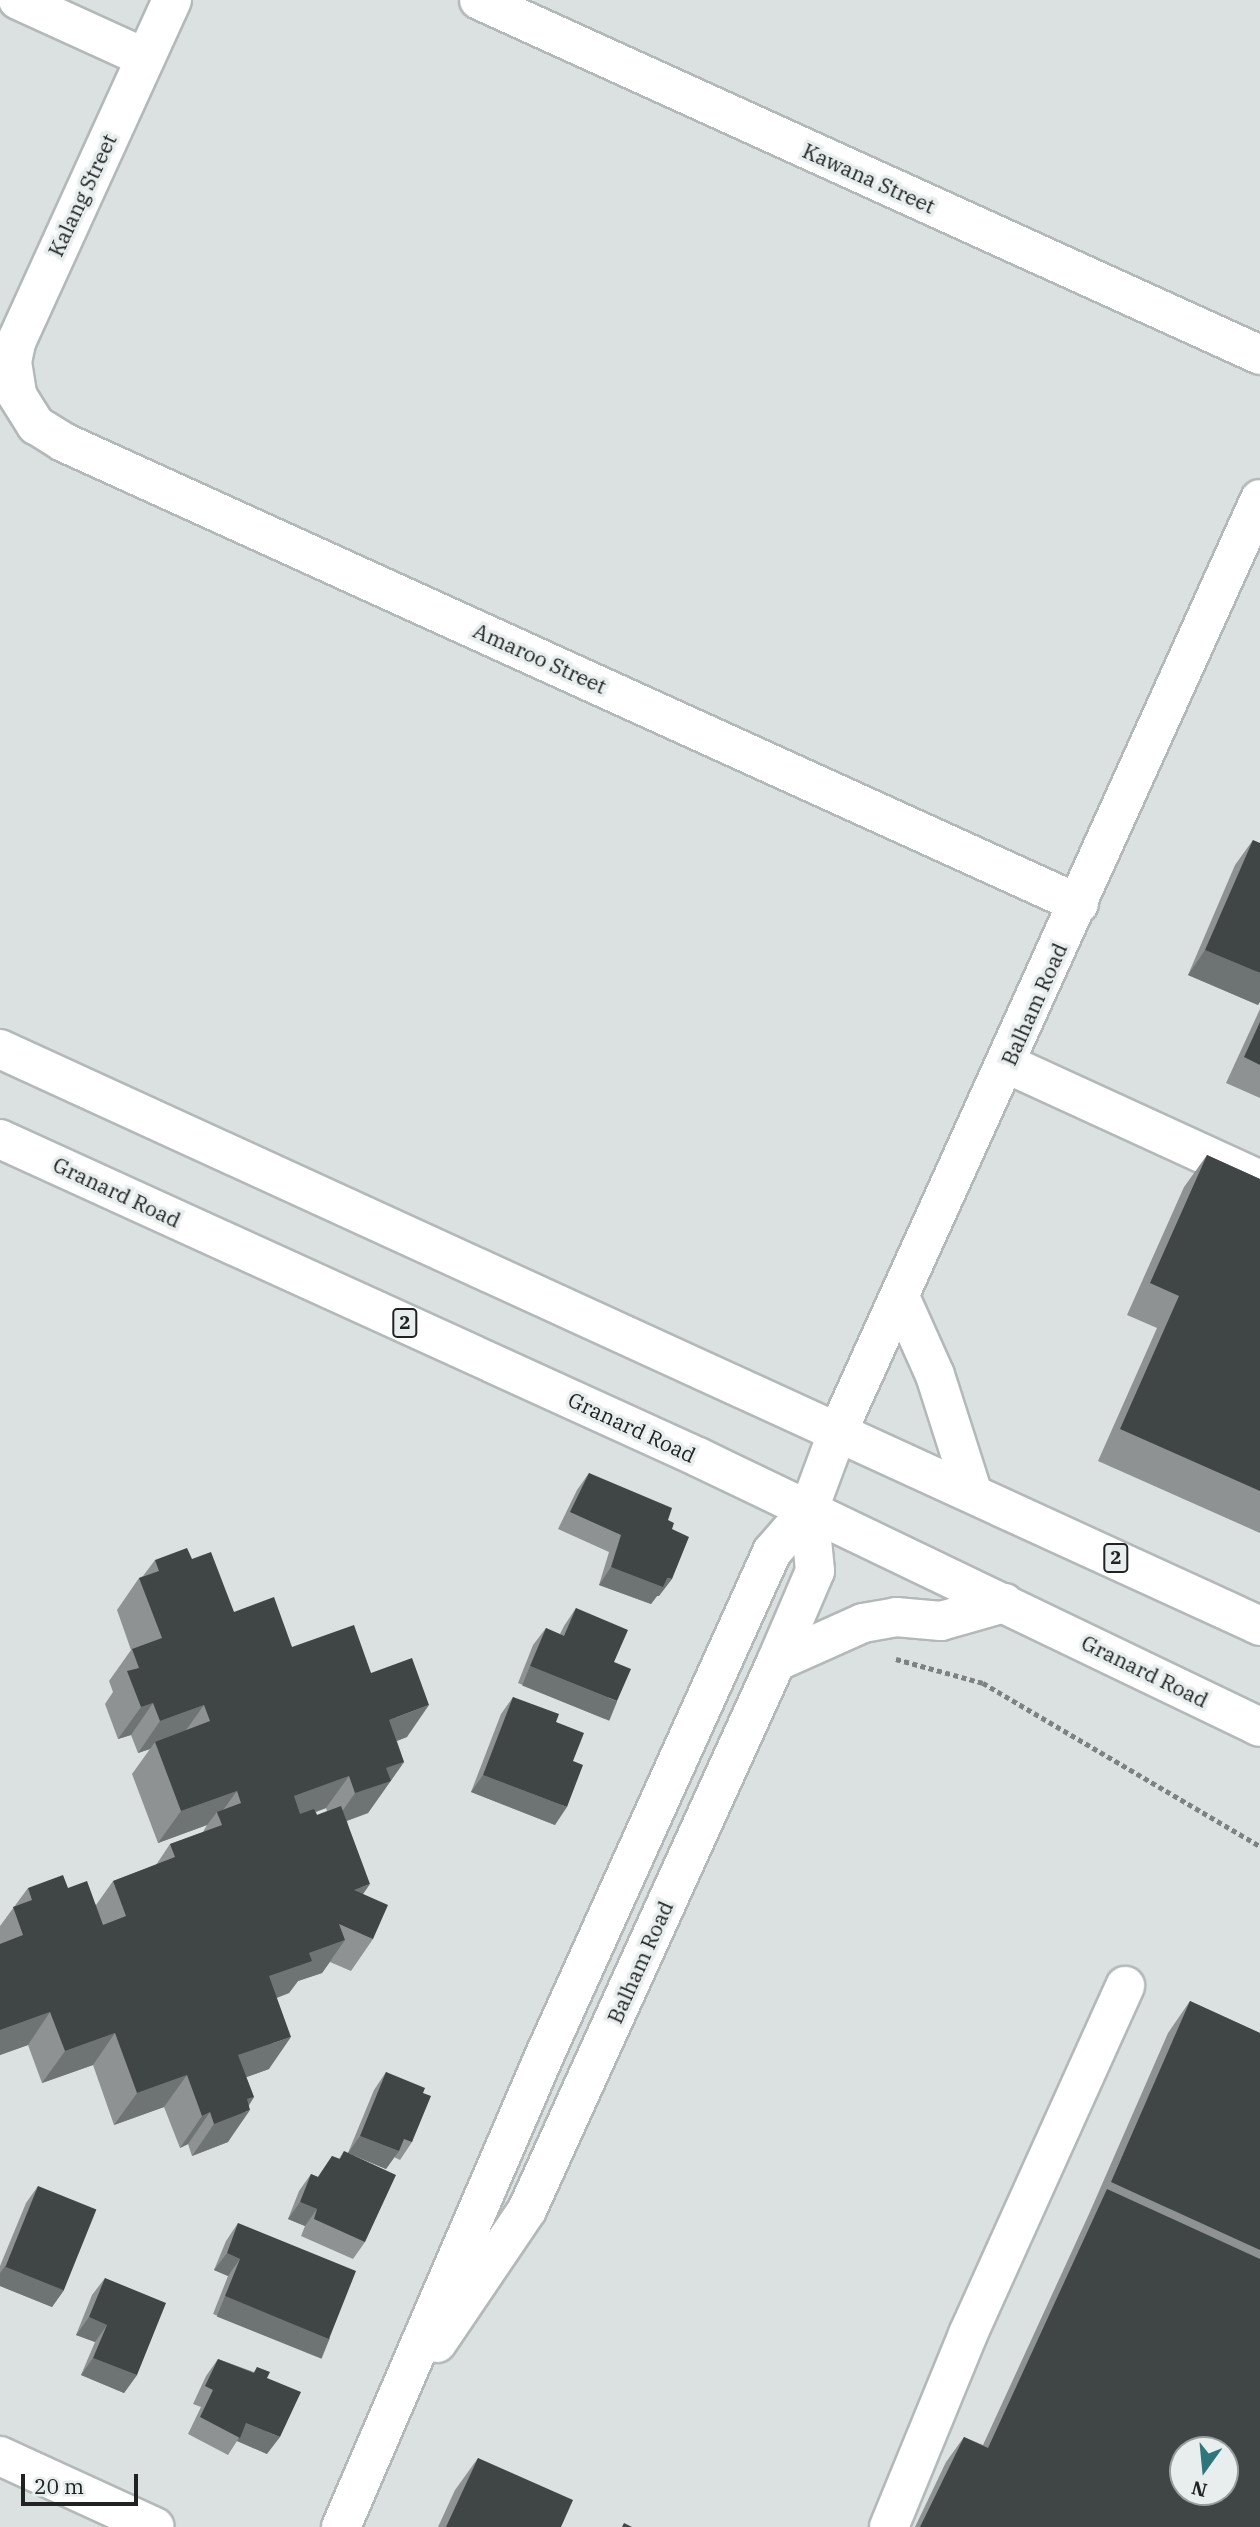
<!DOCTYPE html>
<html>
<head>
<meta charset="utf-8">
<style>
	body { margin:0 }
	#map { position:relative; width:1260px; height:2527px; overflow:hidden; background:#dbe0e1; font-family:"IBM Plex Serif",serif }
	div>[style] { position:absolute }
	.path>* { height:4.5px; margin-top:-2.25px; transform-origin:0; background:repeating-linear-gradient(90deg,#7d8181 0 5px,transparent 0 8.5px) }
	.roads { filter:drop-shadow(2px 0 #b3b8b9) drop-shadow(-2px 0 #b3b8b9) drop-shadow(0 2px #b3b8b9) drop-shadow(0 -2px #b3b8b9) }
	.minor>* { height:38px; margin:-19px; padding:0 19px; transform-origin:19px; border-radius:19px; background:#fff }
	.major>* { height:38px; margin:-19px; padding:0 19px; transform-origin:19px; border-radius:19px; background:#fff }
	.highway>* { height:38px; margin:-19px; padding:0 19px; transform-origin:19px; border-radius:19px; background:#fff }
	.wall>* { inset:0; background:#8e9293 }
	.shaded-wall>* { inset:0; background:#6e7474; transform-origin:0 0 }
	.building>* { inset:0; background:#404545; transform-origin:0 0 }
	span { translate:-50% -50%; white-space:nowrap; text-align:center; line-height:1.15; -webkit-text-stroke:7px #e8eeee; paint-order:stroke }
	.shield-label span { padding:2px 5px; background:#e8eeee; border:2px solid; border-radius:5px; -webkit-text-stroke-width:0 }
	.shield-label { font-size:19px; color:#212323; font-weight:700 }
	.street-label { font-size:21px; color:#212323 }
	.north { position:absolute; left:1169px; top:2436px; width:70px; height:70px; box-sizing:border-box; background:#e8eeee; border:2px solid #989d9d; border-radius:50%; rotate:195deg; font-size:19px; font-weight:700; line-height:28px; text-align:center; color:#212323 }
	.north::after { content:''; display:block; margin:auto; width:24px; height:32px; background:#2d767b; clip-path:polygon(50% 0,100% 100%,50% 72%,0 100%) }
	.scale { position:absolute; left:21px; top:2474px; width:117px; height:32px; box-sizing:border-box; border:4px solid #212323; border-top:0; padding-left:9px; font-size:21px; line-height:24px; white-space:nowrap; color:#212323; -webkit-text-stroke:5px #e8eeee; paint-order:stroke }
</style>
</head>
<body>
<div id="map">
	<div class="path">
		<div style="left:896px;top:1659px;width:90px;rotate:15.4deg"></div>
		<div style="left:983px;top:1683px;width:321px;rotate:30.5deg"></div>
	</div>
	<div class="roads">
		<div class="minor">
			<div style="left:18px;top:0;width:140px;rotate:24.5deg"></div>
			<div style="left:172px;top:0;width:377px;rotate:114.5deg"></div>
			<div style="left:16px;top:343px;width:19px;rotate:102deg"></div>
			<div style="left:12px;top:362px;width:33px;rotate:81deg"></div>
			<div style="left:17px;top:395px;width:36px;rotate:58deg"></div>
			<div style="left:36px;top:425px;width:32px;rotate:32deg"></div>
			<div style="left:63px;top:442px;width:1116px;rotate:24.45deg"></div>
			<div style="left:479px;top:0;width:858px;rotate:24.44deg"></div>
			<div style="left:1007px;top:1064px;width:278px;rotate:24.6deg"></div>
			<div style="left:437px;top:2343px;width:161px;rotate:-55.9deg"></div>
			<div style="left:527px;top:2210px;width:602px;rotate:-65.56deg"></div>
			<div style="left:776px;top:1662px;width:99px;rotate:-66.8deg"></div>
			<div style="left:815px;top:1571px;width:62px;rotate:-95.5deg"></div>
			<div style="left:0;top:2456px;width:170px;rotate:24.6deg"></div>
			<div style="left:341px;top:2527px;width:517px;rotate:-66.66deg"></div>
			<div style="left:546px;top:2052px;width:549px;rotate:-65.68deg"></div>
			<div style="left:772px;top:1552px;width:57px;rotate:-49.3deg"></div>
			<div style="left:889px;top:2527px;width:209px;rotate:-67.7deg"></div>
			<div style="left:968px;top:2334px;width:382px;rotate:-65.7deg"></div>
		</div>
		<div class="major">
			<div style="left:809px;top:1509px;width:83px;rotate:-69.6deg"></div>
			<div style="left:838px;top:1431px;width:1023px;rotate:-65.64deg"></div>
		</div>
		<div class="highway">
			<div style="left:0;top:1049px;width:1386px;rotate:24.6deg"></div>
			<div style="left:0;top:1139px;width:767px;rotate:24.49deg"></div>
			<div style="left:698px;top:1457px;width:623px;rotate:25.66deg"></div>
			<div style="left:901px;top:1299px;width:83px;rotate:65.9deg"></div>
			<div style="left:935px;top:1375px;width:122px;rotate:72.3deg"></div>
			<div style="left:776px;top:1662px;width:95px;rotate:-24.1deg"></div>
			<div style="left:863px;top:1623px;width:34px;rotate:-10deg"></div>
			<div style="left:896px;top:1617px;width:45px;rotate:5.1deg"></div>
			<div style="left:941px;top:1621px;width:66px;rotate:-15.9deg"></div>
		</div>
	</div>
	<div class="wall">
		<div style="clip-path:polygon(1253px 840px,1258px 1005px,1188px 975px,1235px 865px)"></div>
		<div style="clip-path:polygon(1260px 1009px,1260px 1098px,1226px 1083px)"></div>
		<div style="clip-path:polygon(1207px 1155px,1260px 1179px,1260px 1533px,1098px 1461px,1157px 1328px,1127px 1315px,1184px 1187px)"></div>
		<div style="clip-path:polygon(589px 1473px,668px 1520px,672px 1529px,659px 1596px,657px 1596px,651px 1604px,599px 1585px,609px 1552px,558px 1529px,577px 1490px)"></div>
		<div style="clip-path:polygon(evenodd,192px 1559px,234px 1612px,292px 1647px,371px 1673px,407px 1737px,397px 1741px,404px 1762px,368px 1813px,347px 1821px,373px 1939px,351px 1971px,330px 1962px,322px 1973px,298px 1981px,289px 1993px,277px 1998px,269px 2069px,246px 2077px,254px 2097px,228px 2142px,192px 2156px,188px 2144px,180px 2148px,164px 2107px,114px 2125px,93px 2065px,42px 2083px,28px 2045px,0 2055px,0 1926px,28px 1888px,68px 1888px,96px 1905px,113px 1881px,156px 1865px,170px 1844px,203px 1832px,207px 1825px,158px 1843px,132px 1774px,150px 1749px,138px 1753px,131px 1735px,118px 1739px,105px 1704px,113px 1692px,109px 1681px,131px 1650px,117px 1610px,139px 1578px,143px 1576px,155px 1560px,192px 1559px,326px 1808px,327px 1811px,317px 1815px,316px 1812px,326px 1808px)"></div>
		<div style="clip-path:polygon(576px 1608px,614px 1662px,605px 1719px,518px 1683px,533px 1645px,546px 1628px,560px 1634px,564px 1626px)"></div>
		<div style="clip-path:polygon(513px 1697px,556px 1722px,573px 1761px,555px 1825px,471px 1792px,501px 1714px)"></div>
		<div style="clip-path:polygon(1190px 2001px,1260px 2033px,1260px 2527px,915px 2527px,946px 2462px,964px 2437px,983px 2445px,1089px 2214px,1168px 2033px)"></div>
		<div style="clip-path:polygon(386px 2072px,423px 2093px,412px 2142px,400px 2160px,394px 2157px,386px 2169px,348px 2153px,374px 2090px)"></div>
		<div style="clip-path:polygon(344px 2151px,365px 2242px,353px 2259px,301px 2236px,305px 2226px,288px 2219px,299px 2191px,311px 2174px,318px 2177px,332px 2156px,339px 2159px)"></div>
		<div style="clip-path:polygon(38px 2186px,64px 2290px,52px 2307px,0 2286px,0 2266px,26px 2203px)"></div>
		<div style="clip-path:polygon(238px 2223px,317px 2356px,213px 2314px,228px 2276px,214px 2270px,226px 2241px)"></div>
		<div style="clip-path:polygon(105px 2278px,137px 2375px,124px 2393px,81px 2375px,95px 2342px,76px 2335px,92px 2295px)"></div>
		<div style="clip-path:polygon(218px 2359px,254px 2372px,257px 2367px,267px 2378px,267px 2454px,237px 2441px,228px 2455px,188px 2434px,201px 2407px,193px 2404px,206px 2376px)"></div>
		<div style="clip-path:polygon(478px 2458px,561px 2527px,438px 2527px,455px 2490px)"></div>
	</div>
	<div class="shaded-wall">
		<div style="clip-path:polygon(1205px 950px,1260px 973px,1260px 1002px,1258px 1005px,1188px 975px)"></div>
		<div style="clip-path:polygon(611px 1567px,667px 1578px,672px 1579px,659px 1596px,657px 1596px,651px 1604px,599px 1585px)"></div>
		<div style="left:530px;top:1666px;width:94px;height:21px;rotate:22deg"></div>
		<div style="clip-path:polygon(153px 1703px,131px 1735px,118px 1739px,141px 1707px)"></div>
		<div style="clip-path:polygon(204px 1705px,181px 1737px,155px 1742px,150px 1749px,138px 1753px,160px 1721px)"></div>
		<div style="clip-path:polygon(429px 1705px,407px 1737px,367px 1752px,389px 1720px)"></div>
		<div style="clip-path:polygon(404px 1762px,368px 1813px,332px 1826px,355px 1793px,386px 1768px)"></div>
		<div style="clip-path:polygon(483px 1775px,567px 1807px,555px 1825px,471px 1792px)"></div>
		<div style="clip-path:polygon(349px 1776px,326px 1808px,272px 1828px,294px 1796px)"></div>
		<div style="clip-path:polygon(237px 1791px,218px 1817px,217px 1812px,207px 1825px,158px 1843px,181px 1811px)"></div>
		<div style="clip-path:polygon(370px 1884px,348px 1916px,354px 1890px)"></div>
		<div style="clip-path:polygon(345px 1940px,322px 1973px,298px 1981px,289px 1993px,246px 2009px,269px 1976px,309px 1953px)"></div>
		<div style="clip-path:polygon(50px 2012px,28px 2045px,0 2055px,0 2030px)"></div>
		<div style="clip-path:polygon(115px 2033px,93px 2065px,42px 2083px,65px 2051px)"></div>
		<div style="clip-path:polygon(291px 2037px,269px 2069px,216px 2088px,238px 2055px)"></div>
		<div style="clip-path:polygon(187px 2075px,164px 2107px,114px 2125px,137px 2093px)"></div>
		<div style="clip-path:polygon(254px 2097px,243px 2113px,250px 2110px,228px 2142px,192px 2156px,214px 2124px,247px 2099px)"></div>
		<div style="clip-path:polygon(210px 2112px,188px 2144px,180px 2148px,202px 2116px)"></div>
		<div style="clip-path:polygon(360px 2136px,399px 2151px,386px 2169px,348px 2153px)"></div>
		<div style="clip-path:polygon(300px 2202px,317px 2209px,305px 2226px,288px 2219px)"></div>
		<div style="clip-path:polygon(227px 2253px,240px 2259px,228px 2276px,214px 2270px)"></div>
		<div style="clip-path:polygon(5px 2266px,64px 2290px,52px 2307px,0 2286px,0 2273px)"></div>
		<div style="left:225px;top:2296px;width:113px;height:22px;rotate:22deg"></div>
		<div style="clip-path:polygon(89px 2317px,107px 2325px,95px 2342px,76px 2335px)"></div>
		<div style="clip-path:polygon(93px 2358px,137px 2375px,124px 2393px,81px 2375px)"></div>
		<div style="clip-path:polygon(246px 2423px,280px 2437px,267px 2454px,237px 2441px)"></div>
	</div>
	<div class="building">
		<div style="clip-path:polygon(1253px 840px,1260px 843px,1260px 973px,1205px 950px)"></div>
		<div style="clip-path:polygon(1260px 1022px,1260px 1065px,1244px 1057px)"></div>
		<div style="clip-path:polygon(1207px 1155px,1260px 1179px,1260px 1491px,1120px 1429px,1179px 1296px,1150px 1283px)"></div>
		<div style="clip-path:polygon(589px 1473px,672px 1508px,668px 1520px,674px 1523px,672px 1529px,689px 1537px,672px 1579px,667px 1578px,663px 1587px,611px 1567px,621px 1535px,570px 1512px)"></div>
		<div style="clip-path:polygon(187px 1548px,192px 1559px,211px 1552px,234px 1612px,274px 1597px,292px 1647px,354px 1625px,371px 1673px,412px 1658px,429px 1705px,389px 1720px,404px 1762px,386px 1768px,391px 1781px,355px 1793px,349px 1776px,294px 1796px,300px 1814px,314px 1809px,317px 1815px,341px 1806px,370px 1884px,354px 1890px,388px 1905px,373px 1939px,339px 1924px,345px 1940px,309px 1953px,312px 1961px,269px 1976px,291px 2037px,238px 2055px,254px 2097px,247px 2099px,250px 2110px,214px 2124px,210px 2112px,202px 2116px,187px 2075px,137px 2093px,115px 2033px,65px 2051px,50px 2012px,0 2030px,0 1944px,23px 1935px,13px 1907px,32px 1900px,28px 1888px,63px 1875px,68px 1888px,87px 1881px,103px 1925px,126px 1916px,113px 1881px,175px 1857px,170px 1844px,222px 1825px,217px 1812px,241px 1803px,237px 1791px,181px 1811px,155px 1742px,210px 1721px,204px 1705px,160px 1721px,153px 1703px,141px 1707px,127px 1671px,139px 1668px,132px 1649px,162px 1638px,139px 1578px,159px 1571px,155px 1560px)"></div>
		<div style="clip-path:polygon(576px 1608px,628px 1630px,614px 1662px,631px 1669px,617px 1701px,530px 1666px,546px 1628px,564px 1636px)"></div>
		<div style="clip-path:polygon(513px 1697px,559px 1714px,556px 1722px,584px 1733px,573px 1761px,583px 1765px,567px 1807px,483px 1775px)"></div>
		<div style="clip-path:polygon(1190px 2001px,1260px 2033px,1260px 2250px,1111px 2182px)"></div>
		<div style="clip-path:polygon(386px 2072px,425px 2088px,423px 2093px,431px 2096px,412px 2142px,404px 2139px,399px 2151px,360px 2136px)"></div>
		<div style="clip-path:polygon(344px 2151px,396px 2175px,365px 2242px,314px 2219px,317px 2209px,300px 2202px,311px 2174px,318px 2177px,332px 2156px,340px 2159px)"></div>
		<div style="left:38px;top:2186px;width:63px;height:87px;rotate:22deg"></div>
		<div style="clip-path:polygon(evenodd,1107px 2189px,1260px 2259px,1260px 2527px,920px 2527px,964px 2437px,988px 2448px,1107px 2189px,1183px 2450px,1225px 2450px,1225px 2492px,1183px 2492px,1183px 2450px)"></div>
		<div style="clip-path:polygon(238px 2223px,356px 2271px,329px 2339px,225px 2296px,240px 2259px,227px 2253px)"></div>
		<div style="clip-path:polygon(105px 2278px,166px 2303px,137px 2375px,93px 2358px,107px 2325px,89px 2317px)"></div>
		<div style="clip-path:polygon(218px 2359px,254px 2373px,257px 2367px,270px 2372px,267px 2378px,301px 2392px,280px 2437px,246px 2423px,240px 2438px,200px 2417px,213px 2390px,205px 2386px)"></div>
		<div style="clip-path:polygon(478px 2458px,573px 2500px,561px 2527px,446px 2527px)"></div>
		<div style="clip-path:polygon(624px 2523px,632px 2527px,622px 2527px)"></div>
	</div>
	<div class="shield-label">
		<span style="left:405px;top:1323px">2</span>
		<span style="left:1116px;top:1558px">2</span>
	</div>
	<div class="street-label">
		<span style="left:869px;top:178px;rotate:24deg">Kawana Street</span>
		<span style="left:82px;top:195px;rotate:-65deg">Kalang Street</span>
		<span style="left:540px;top:658px;rotate:24deg">Amaroo Street</span>
		<span style="left:1034px;top:1004px;rotate:-66deg">Balham Road</span>
		<span style="left:117px;top:1192px;rotate:25deg">Granard Road</span>
		<span style="left:632px;top:1427px;rotate:25deg">Granard Road</span>
		<span style="left:1145px;top:1671px;rotate:26deg">Granard Road</span>
		<span style="left:640px;top:1962px;rotate:-66deg">Balham Road</span>
	</div>
	<div class="north">N</div>
	<div class="scale">20 m</div>
</div>
</body>
</html>
